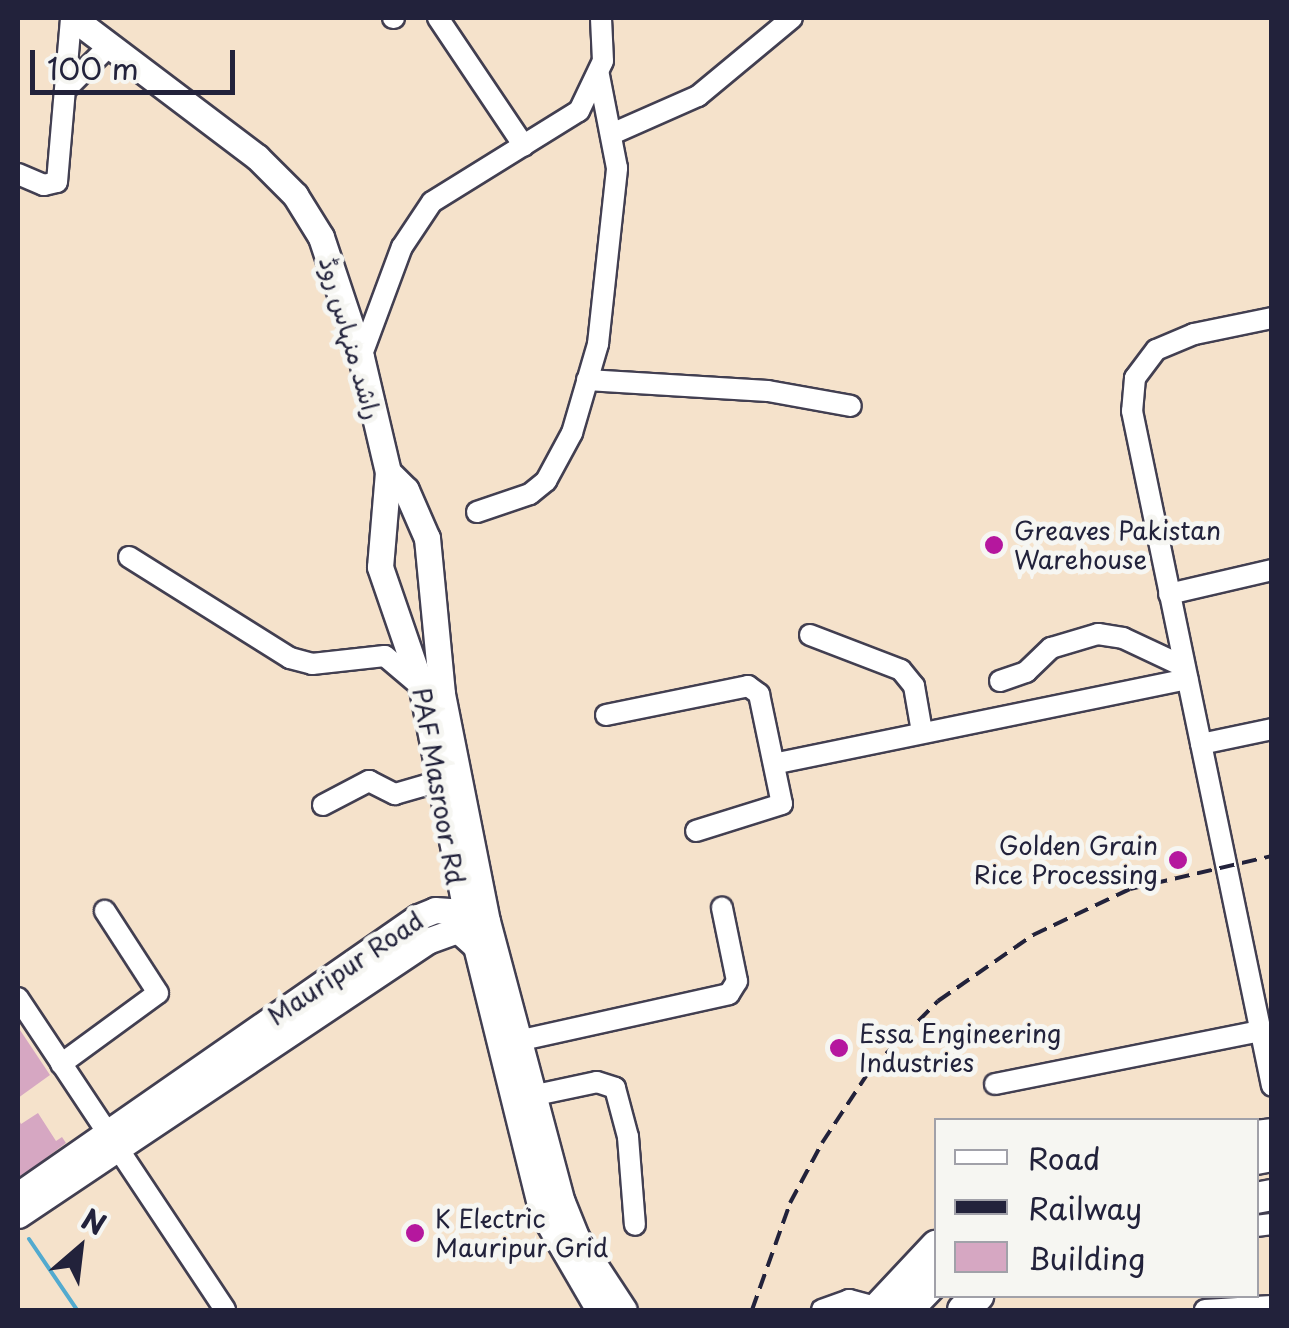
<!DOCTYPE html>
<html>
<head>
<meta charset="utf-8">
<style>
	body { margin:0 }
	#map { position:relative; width:1289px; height:1328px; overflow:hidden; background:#f5e2cb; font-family:"Playpen Sans","Playpen Sans Arabic",sans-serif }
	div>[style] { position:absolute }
	.stream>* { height:4px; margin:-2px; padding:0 2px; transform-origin:2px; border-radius:2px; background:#52aacf }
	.building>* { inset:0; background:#d6a7c2 }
	.roads { filter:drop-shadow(2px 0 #423f51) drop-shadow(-2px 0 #423f51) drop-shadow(0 2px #423f51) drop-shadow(0 -2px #423f51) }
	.minor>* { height:20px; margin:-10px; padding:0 10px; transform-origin:10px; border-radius:10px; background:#fff }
	.major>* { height:25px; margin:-12.5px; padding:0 12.5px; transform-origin:12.5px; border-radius:12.5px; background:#fff }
	.highway>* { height:30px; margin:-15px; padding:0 15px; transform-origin:15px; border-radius:15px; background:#fff }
	.rail>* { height:4px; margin-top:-2px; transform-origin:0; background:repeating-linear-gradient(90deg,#22223b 0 15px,transparent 0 23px) }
	.dots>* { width:28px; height:28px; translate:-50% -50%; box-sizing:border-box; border:5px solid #f6f6f2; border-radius:50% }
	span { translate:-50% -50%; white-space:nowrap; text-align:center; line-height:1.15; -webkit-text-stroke:10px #f6f6f2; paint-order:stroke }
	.street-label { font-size:25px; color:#22223b }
	.poi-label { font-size:25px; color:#22223b }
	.left { translate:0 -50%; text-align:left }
	.right { translate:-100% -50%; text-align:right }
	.frame { position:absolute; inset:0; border:20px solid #22223b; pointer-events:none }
	.legend { position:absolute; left:934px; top:1118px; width:325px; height:180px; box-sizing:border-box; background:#f6f6f2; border:2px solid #a1a1a9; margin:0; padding:12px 18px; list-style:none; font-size:30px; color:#22223b }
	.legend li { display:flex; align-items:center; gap:20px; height:50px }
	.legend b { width:50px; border:2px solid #a1a1a9 }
	.north { position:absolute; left:30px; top:1198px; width:100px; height:100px; -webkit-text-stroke:8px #f6f6f2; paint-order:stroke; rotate:28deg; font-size:28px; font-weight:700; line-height:40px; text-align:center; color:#22223b }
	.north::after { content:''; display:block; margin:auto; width:35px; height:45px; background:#22223b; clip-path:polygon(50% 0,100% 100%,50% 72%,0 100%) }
	.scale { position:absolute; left:30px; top:50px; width:205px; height:45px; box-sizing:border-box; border:5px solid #22223b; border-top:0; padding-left:12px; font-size:30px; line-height:35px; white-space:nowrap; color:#22223b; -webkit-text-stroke:8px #f6f6f2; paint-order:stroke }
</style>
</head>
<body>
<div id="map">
	<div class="stream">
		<div style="left:29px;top:1239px;width:86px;rotate:55.9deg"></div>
	</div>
	<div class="building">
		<div style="clip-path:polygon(18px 1027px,50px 1075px,18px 1098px)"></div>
		<div style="clip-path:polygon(38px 1113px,56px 1141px,62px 1137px,66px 1143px,18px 1179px,18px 1118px,21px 1124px)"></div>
	</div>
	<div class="roads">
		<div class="minor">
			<div style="left:393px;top:18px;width:1px"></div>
			<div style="left:438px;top:18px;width:154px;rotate:56.1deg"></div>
			<div style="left:69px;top:86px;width:58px;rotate:-45deg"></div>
			<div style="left:614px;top:133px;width:92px;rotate:-23.8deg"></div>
			<div style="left:698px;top:96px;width:122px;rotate:-39.7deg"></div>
			<div style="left:18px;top:174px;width:28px;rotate:23deg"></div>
			<div style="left:44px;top:185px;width:13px;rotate:-13deg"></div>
			<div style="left:57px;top:182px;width:165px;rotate:-85.1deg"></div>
			<div style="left:1272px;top:318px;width:80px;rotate:168.4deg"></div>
			<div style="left:1194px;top:334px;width:41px;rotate:157.2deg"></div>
			<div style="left:1156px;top:350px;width:35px;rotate:127deg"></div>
			<div style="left:1135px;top:378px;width:33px;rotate:95deg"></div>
			<div style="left:1132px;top:411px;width:689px;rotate:78.28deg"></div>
			<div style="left:361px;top:357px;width:117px;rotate:-69.6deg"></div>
			<div style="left:402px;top:247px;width:54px;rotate:-56.3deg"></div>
			<div style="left:432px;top:202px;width:173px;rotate:-31.8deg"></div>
			<div style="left:579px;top:111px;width:55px;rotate:-64.4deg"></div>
			<div style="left:603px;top:61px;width:43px;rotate:-92.7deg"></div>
			<div style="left:587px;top:380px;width:181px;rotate:3.5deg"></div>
			<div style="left:768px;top:391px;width:84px;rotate:10.2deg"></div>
			<div style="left:477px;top:512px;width:56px;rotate:-18.8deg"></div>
			<div style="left:530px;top:494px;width:21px;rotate:-39deg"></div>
			<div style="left:546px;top:481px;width:55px;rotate:-61.6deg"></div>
			<div style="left:572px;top:433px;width:93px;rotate:-73.7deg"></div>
			<div style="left:598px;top:344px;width:177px;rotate:-83.8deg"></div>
			<div style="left:617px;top:168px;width:95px;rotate:-101deg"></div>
			<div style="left:129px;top:557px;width:190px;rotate:32.1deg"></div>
			<div style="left:290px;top:658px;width:23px;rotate:15deg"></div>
			<div style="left:312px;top:664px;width:73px;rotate:-6.3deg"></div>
			<div style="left:385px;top:656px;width:43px;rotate:40.3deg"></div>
			<div style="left:1169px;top:594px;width:106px;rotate:-13.1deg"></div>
			<div style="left:810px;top:635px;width:97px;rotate:21deg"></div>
			<div style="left:901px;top:670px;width:21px;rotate:51deg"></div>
			<div style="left:914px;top:686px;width:47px;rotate:80.1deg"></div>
			<div style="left:1000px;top:681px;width:28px;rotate:-19deg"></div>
			<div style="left:1026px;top:672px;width:35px;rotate:-44deg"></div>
			<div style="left:1051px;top:648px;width:49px;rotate:-16.6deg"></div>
			<div style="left:1098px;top:634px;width:25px;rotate:9deg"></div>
			<div style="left:1123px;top:638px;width:68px;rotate:25.1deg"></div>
			<div style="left:606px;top:715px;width:145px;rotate:-11.5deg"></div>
			<div style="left:748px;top:686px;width:14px;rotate:36deg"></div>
			<div style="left:759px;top:694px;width:112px;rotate:78.2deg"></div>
			<div style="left:782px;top:804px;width:90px;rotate:162.6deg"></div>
			<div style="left:1201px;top:744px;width:73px;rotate:-11.9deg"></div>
			<div style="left:778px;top:763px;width:418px;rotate:-11.6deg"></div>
			<div style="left:323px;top:805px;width:52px;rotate:-27.6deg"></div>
			<div style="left:369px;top:781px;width:29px;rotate:27deg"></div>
			<div style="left:395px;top:794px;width:61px;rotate:-16.1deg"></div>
			<div style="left:18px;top:998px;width:374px;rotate:56.4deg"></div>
			<div style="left:522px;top:1040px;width:212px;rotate:-12.5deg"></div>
			<div style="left:729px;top:994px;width:15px;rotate:-58deg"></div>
			<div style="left:737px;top:981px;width:75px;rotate:-101.6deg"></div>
			<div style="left:61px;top:1064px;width:120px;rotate:-36.2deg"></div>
			<div style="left:158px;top:993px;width:98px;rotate:-122.9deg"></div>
			<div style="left:995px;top:1084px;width:270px;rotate:-11.3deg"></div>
			<div style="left:536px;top:1095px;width:62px;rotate:-12deg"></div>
			<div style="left:597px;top:1082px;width:19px;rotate:18deg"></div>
			<div style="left:615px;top:1088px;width:51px;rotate:75.1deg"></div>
			<div style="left:628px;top:1137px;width:88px;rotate:85.5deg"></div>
			<div style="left:1256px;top:1226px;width:16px;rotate:-7deg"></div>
			<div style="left:822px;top:1310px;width:29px;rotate:-20deg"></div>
			<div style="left:849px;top:1300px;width:31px;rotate:15deg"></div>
			<div style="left:1205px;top:1310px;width:67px;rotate:-3.4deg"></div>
		</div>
		<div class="major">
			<div style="left:73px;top:18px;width:231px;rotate:37.1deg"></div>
			<div style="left:257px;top:157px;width:54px;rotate:45deg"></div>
			<div style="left:295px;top:195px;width:49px;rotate:58.2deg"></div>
			<div style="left:321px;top:237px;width:126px;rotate:71.6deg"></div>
			<div style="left:361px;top:357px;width:118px;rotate:76.8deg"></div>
			<div style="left:388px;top:472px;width:95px;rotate:94.8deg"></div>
			<div style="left:380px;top:567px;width:129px;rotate:71deg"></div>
			<div style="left:422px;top:689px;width:252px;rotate:78.8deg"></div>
			<div style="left:388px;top:472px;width:25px;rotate:45deg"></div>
			<div style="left:406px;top:490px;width:52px;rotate:66.4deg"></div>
			<div style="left:427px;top:538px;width:157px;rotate:84.5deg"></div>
			<div style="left:442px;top:694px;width:231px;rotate:78.8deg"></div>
			<div style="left:487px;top:921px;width:291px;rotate:75.1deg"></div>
			<div style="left:562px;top:1202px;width:38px;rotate:68deg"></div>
			<div style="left:576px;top:1237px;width:87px;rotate:56.7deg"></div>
			<div style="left:18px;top:1195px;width:487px;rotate:-34.8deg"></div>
			<div style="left:418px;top:917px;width:18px;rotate:-22deg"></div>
			<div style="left:435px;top:910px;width:39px;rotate:4deg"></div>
			<div style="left:18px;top:1215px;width:492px;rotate:-33.8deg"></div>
			<div style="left:427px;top:941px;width:33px;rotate:-20deg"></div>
			<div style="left:458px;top:930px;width:24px;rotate:42deg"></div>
			<div style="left:476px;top:946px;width:274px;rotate:76.1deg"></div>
			<div style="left:542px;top:1212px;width:113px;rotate:59.8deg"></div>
		</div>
		<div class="highway">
			<div style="left:1256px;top:1136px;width:16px;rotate:-7deg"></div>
			<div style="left:1256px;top:1159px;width:16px;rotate:-11deg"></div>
			<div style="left:1256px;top:1198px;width:16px;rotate:-11deg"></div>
			<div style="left:876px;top:1310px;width:88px;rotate:-46.8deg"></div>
			<div style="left:907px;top:1310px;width:42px;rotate:-46deg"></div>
			<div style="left:963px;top:1310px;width:21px;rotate:-43deg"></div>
		</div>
	</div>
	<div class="rail">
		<div style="left:752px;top:1310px;width:114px;rotate:-70.4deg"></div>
		<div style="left:790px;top:1203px;width:68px;rotate:-61.9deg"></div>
		<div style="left:822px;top:1143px;width:87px;rotate:-56.7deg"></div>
		<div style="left:870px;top:1070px;width:97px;rotate:-45.4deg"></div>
		<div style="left:938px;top:1001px;width:116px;rotate:-34.8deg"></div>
		<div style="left:1033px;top:935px;width:107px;rotate:-25.4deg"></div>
		<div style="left:1130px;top:889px;width:146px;rotate:-13.1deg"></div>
	</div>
	<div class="dots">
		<div style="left:994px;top:545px;background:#b5179e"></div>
		<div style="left:1178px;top:860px;background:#b5179e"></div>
		<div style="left:839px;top:1048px;background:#b5179e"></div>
		<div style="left:415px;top:1233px;background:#b5179e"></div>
	</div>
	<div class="street-label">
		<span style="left:351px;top:338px;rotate:74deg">راشد منہاس روڈ</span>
		<span style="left:439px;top:786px;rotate:80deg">PAF Masroor Rd</span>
		<span style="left:345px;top:968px;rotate:-34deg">Mauripur Road</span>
	</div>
	<div class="poi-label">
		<span class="left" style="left:1014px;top:545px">Greaves Pakistan<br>Warehouse</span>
		<span class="right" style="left:1158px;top:860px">Golden Grain<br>Rice Processing</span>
		<span class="left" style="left:859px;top:1048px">Essa Engineering<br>Industries</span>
		<span class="left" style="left:435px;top:1233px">K Electric<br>Mauripur Grid</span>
	</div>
	<div class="frame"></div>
	<ul class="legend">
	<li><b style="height:12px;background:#fff"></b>Road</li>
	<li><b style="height:12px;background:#22223b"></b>Railway</li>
	<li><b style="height:28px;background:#d6a7c2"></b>Building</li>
	</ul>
	<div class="north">N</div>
	<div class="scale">100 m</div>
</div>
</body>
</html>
